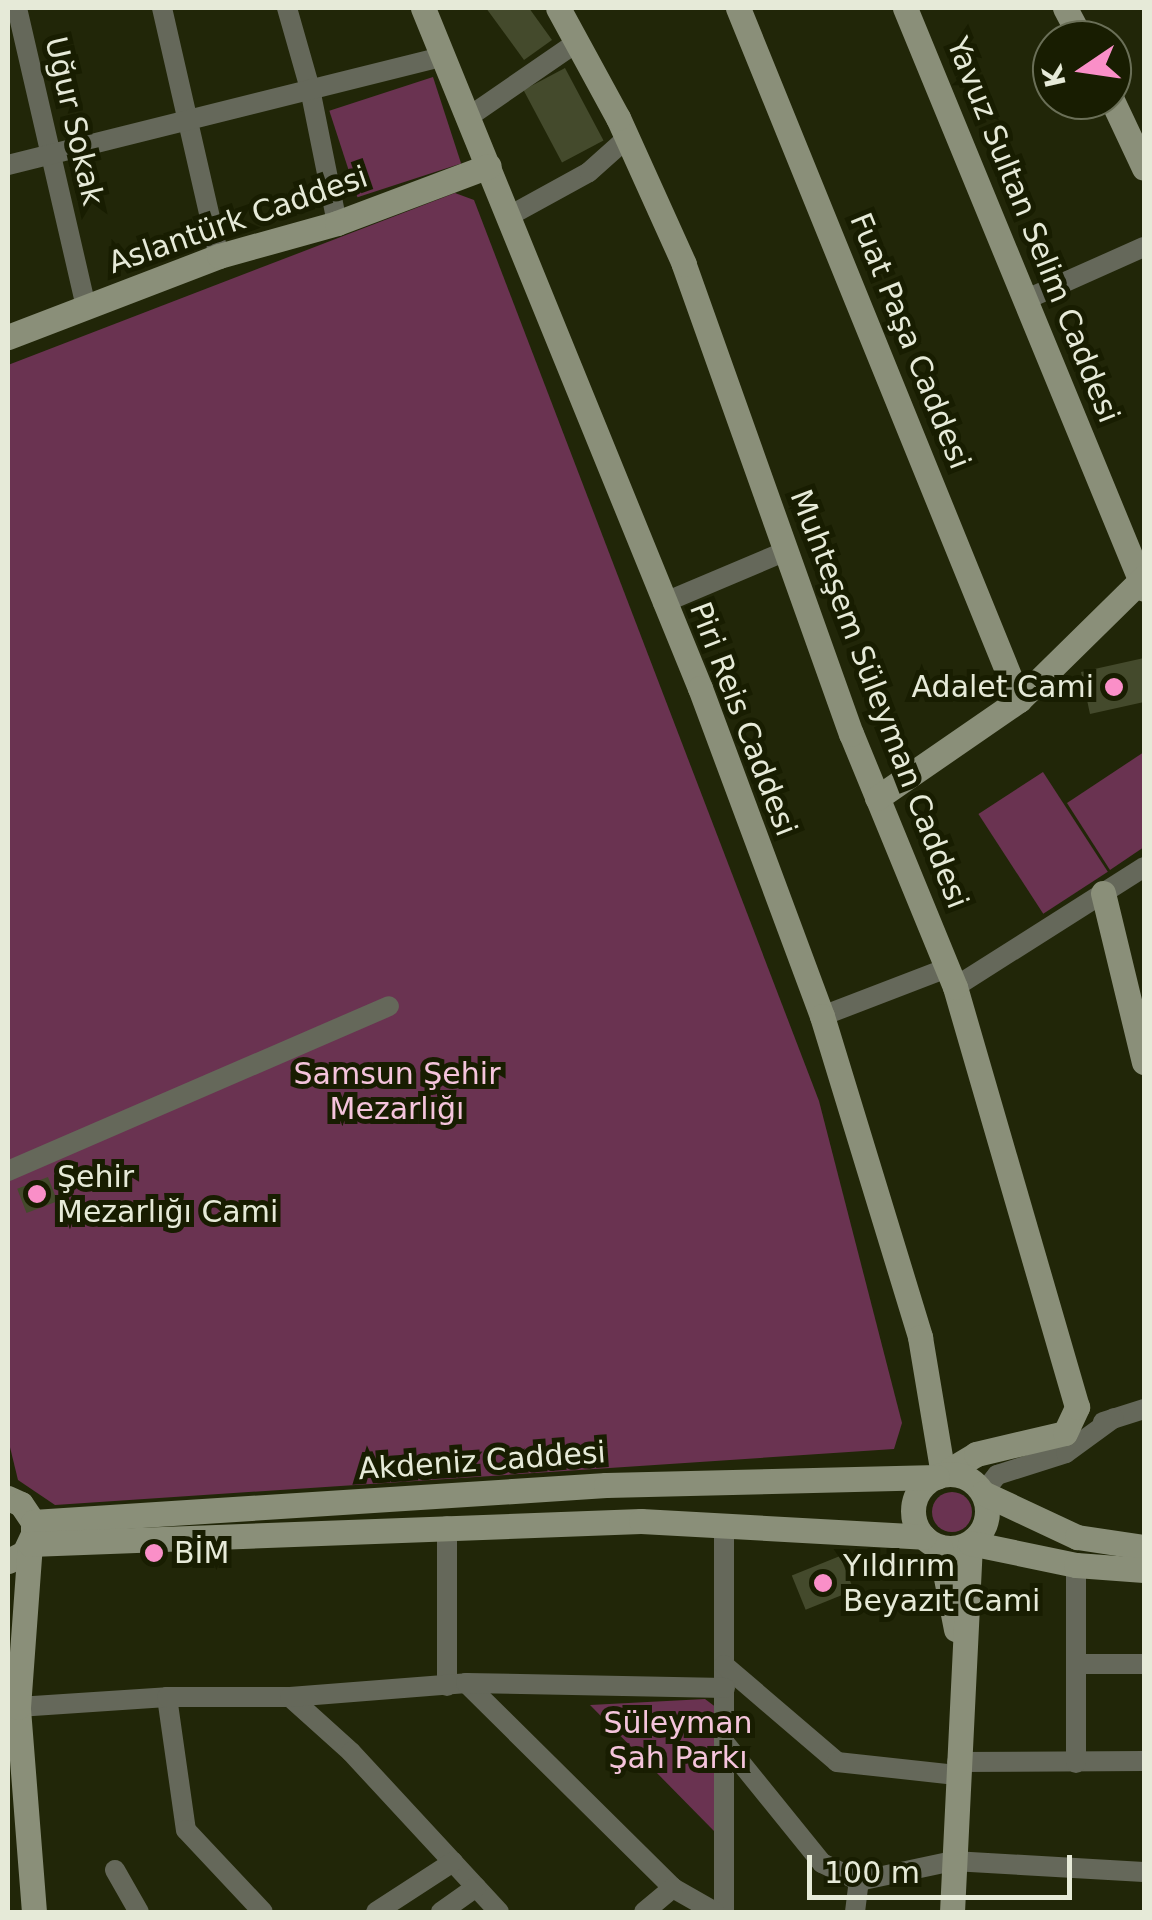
<!DOCTYPE html>
<html>
<head>
<meta charset="utf-8">
<style>
	body { margin:0 }
	#map { position:relative; width:1152px; height:1920px; overflow:hidden; background:#212608; font-family:"DejaVu Sans",sans-serif }
	div>[style] { position:absolute }
	.green>* { inset:0; background:#6a3351; transform-origin:0 0 }
	.round { border-radius:50% }
	.building>* { inset:0; background:#444a2c; transform-origin:0 0 }
	.street>* { height:20px; margin:-10px; padding:0 10px; transform-origin:10px; border-radius:10px; background:#65685a }
	.secondary>* { height:25px; margin:-12.5px; padding:0 12.5px; transform-origin:12.5px; border-radius:12.5px; background:#8a8f79 }
	.secondary>.ring { margin:-12.5px; padding:0; box-sizing:content-box; background:none; border:25px solid #8a8f79; border-radius:50% }
	.dots>* { width:28px; height:28px; translate:-50% -50%; box-sizing:border-box; border:5px solid #181d01; border-radius:50% }
	span { translate:-50% -50%; white-space:nowrap; text-align:center; line-height:1.15; -webkit-text-stroke:10px #181d01; paint-order:stroke }
	.street-label { font-size:30px; color:#e6ead8 }
	.poi-label { font-size:30px; color:#e6ead8 }
	.right { translate:-100% -50%; text-align:right }
	.left { translate:0 -50%; text-align:left }
	.park-label { font-size:30px; color:#f5c4dc }
	.frame { position:absolute; inset:0; border:10px solid #e6ead8; pointer-events:none }
	.north { position:absolute; left:1032px; top:20px; width:100px; height:100px; box-sizing:border-box; background:#181d01; border:2px solid #6a6f57; border-radius:50%; rotate:257deg; font-size:28px; font-weight:700; line-height:40px; text-align:center; color:#e6ead8 }
	.north::after { content:''; display:block; margin:auto; width:35px; height:45px; background:#fa8fc8; clip-path:polygon(50% 0,100% 100%,50% 72%,0 100%) }
	.scale { position:absolute; left:807px; top:1855px; width:265px; height:45px; box-sizing:border-box; border:5px solid #e6ead8; border-top:0; padding-left:12px; font-size:30px; line-height:35px; white-space:nowrap; color:#e6ead8; -webkit-text-stroke:8px #181d01; paint-order:stroke }
</style>
</head>
<body>
<div id="map">
	<div class="green">
		<div style="left:433px;top:77px;width:91px;height:109px;rotate:72deg"></div>
		<div style="clip-path:polygon(455px 193px,474px 200px,819px 1101px,902px 1423px,894px 1449px,55px 1505px,18px 1480px,8px 1439px,8px 365px)"></div>
		<div style="clip-path:polygon(1144px 752px,1144px 847px,1110px 870px,1067px 803px)"></div>
		<div style="left:1043px;top:772px;width:119px;height:77px;rotate:57deg"></div>
		<div class="round" style="left:932px;top:1492px;width:40px;height:40px"></div>
		<div style="clip-path:polygon(705px 1699px,717px 1708px,715px 1832px,590px 1705px)"></div>
	</div>
	<div class="building">
		<div style="clip-path:polygon(486px 8px,529px 8px,552px 40px,524px 60px)"></div>
		<div style="left:565px;top:68px;width:82px;height:47px;rotate:62deg"></div>
		<div style="clip-path:polygon(1144px 658px,1144px 702px,1090px 714px,1081px 672px)"></div>
		<div style="left:48px;top:1177px;width:26px;height:33px;rotate:69deg"></div>
		<div style="left:840px;top:1556px;width:37px;height:52px;rotate:68deg"></div>
	</div>
	<div class="street">
		<div style="left:17px;top:8px;width:306px;rotate:77deg"></div>
		<div style="left:162px;top:8px;width:254px;rotate:77.1deg"></div>
		<div style="left:287px;top:8px;width:84px;rotate:74.1deg"></div>
		<div style="left:310px;top:89px;width:137px;rotate:78.6deg"></div>
		<div style="left:467px;top:118px;width:134px;rotate:-34.6deg"></div>
		<div style="left:8px;top:165px;width:447px;rotate:-14deg"></div>
		<div style="left:509px;top:216px;width:91px;rotate:-28.8deg"></div>
		<div style="left:589px;top:172px;width:51px;rotate:-41.8deg"></div>
		<div style="left:1027px;top:299px;width:128px;rotate:-24deg"></div>
		<div style="left:663px;top:603px;width:134px;rotate:-22.9deg"></div>
		<div style="left:955px;top:987px;width:224px;rotate:-32.4deg"></div>
		<div style="left:822px;top:1016px;width:134px;rotate:-21deg"></div>
		<div style="left:8px;top:1171px;width:415px;rotate:-23.4deg"></div>
		<div style="left:1103px;top:1422px;width:43px;rotate:-17.6deg"></div>
		<div style="left:983px;top:1493px;width:23px;rotate:-52deg"></div>
		<div style="left:997px;top:1475px;width:72px;rotate:-17.7deg"></div>
		<div style="left:1066px;top:1453px;width:59px;rotate:-36.1deg"></div>
		<div style="left:724px;top:1524px;width:388px;rotate:90deg"></div>
		<div style="left:447px;top:1526px;width:160px;rotate:90deg"></div>
		<div style="left:1079px;top:1664px;width:65px"></div>
		<div style="left:724px;top:1665px;width:149px;rotate:40.6deg"></div>
		<div style="left:837px;top:1762px;width:120px;rotate:6.2deg"></div>
		<div style="left:466px;top:1683px;width:291px;rotate:44.7deg"></div>
		<div style="left:673px;top:1888px;width:48px;rotate:29.7deg"></div>
		<div style="left:167px;top:1697px;width:134px;rotate:81.9deg"></div>
		<div style="left:186px;top:1830px;width:112px;rotate:46.8deg"></div>
		<div style="left:290px;top:1697px;width:82px;rotate:42deg"></div>
		<div style="left:351px;top:1752px;width:218px;rotate:47.2deg"></div>
		<div style="left:18px;top:1707px;width:149px;rotate:-3.8deg"></div>
		<div style="left:167px;top:1697px;width:123px"></div>
		<div style="left:290px;top:1697px;width:177px;rotate:-4.5deg"></div>
		<div style="left:466px;top:1683px;width:259px;rotate:1.1deg"></div>
		<div style="left:724px;top:1742px;width:156px;rotate:51deg"></div>
		<div style="left:822px;top:1863px;width:41px;rotate:25.9deg"></div>
		<div style="left:859px;top:1881px;width:96px;rotate:-12deg"></div>
		<div style="left:953px;top:1861px;width:191px;rotate:3.3deg"></div>
		<div style="left:957px;top:1762px;width:187px;rotate:-0.3deg"></div>
		<div style="left:1076px;top:1763px;width:198px;rotate:-90deg"></div>
		<div style="left:115px;top:1870px;width:48px;rotate:60.3deg"></div>
		<div style="left:376px;top:1912px;width:92px;rotate:-33deg"></div>
		<div style="left:441px;top:1912px;width:43px;rotate:-35.5deg"></div>
		<div style="left:644px;top:1912px;width:38px;rotate:-40deg"></div>
		<div style="left:855px;top:1912px;width:31px;rotate:-83deg"></div>
	</div>
	<div class="secondary">
		<div style="left:423px;top:8px;width:734px;rotate:67.84deg"></div>
		<div style="left:700px;top:688px;width:350px;rotate:69.6deg"></div>
		<div style="left:822px;top:1016px;width:336px;rotate:73deg"></div>
		<div style="left:920px;top:1337px;width:139px;rotate:80.5deg"></div>
		<div style="left:943px;top:1474px;width:39px;rotate:-31deg"></div>
		<div style="left:976px;top:1454px;width:91px;rotate:-13.3deg"></div>
		<div style="left:1065px;top:1433px;width:29px;rotate:-65deg"></div>
		<div style="left:1077px;top:1407px;width:437px;rotate:-106.2deg"></div>
		<div style="left:955px;top:987px;width:274px;rotate:-112.3deg"></div>
		<div style="left:851px;top:734px;width:499px;rotate:-109.6deg"></div>
		<div style="left:684px;top:264px;width:160px;rotate:-114.3deg"></div>
		<div style="left:618px;top:118px;width:125px;rotate:-118.6deg"></div>
		<div style="left:738px;top:8px;width:747px;rotate:67.9deg"></div>
		<div style="left:905px;top:8px;width:628px;rotate:67.64deg"></div>
		<div style="left:1065px;top:8px;width:36px;rotate:62deg"></div>
		<div style="left:1112px;top:100px;width:75px;rotate:64.8deg"></div>
		<div style="left:8px;top:337px;width:226px;rotate:-21deg"></div>
		<div style="left:219px;top:256px;width:123px;rotate:-15.6deg"></div>
		<div style="left:337px;top:223px;width:162px;rotate:-20.6deg"></div>
		<div style="left:877px;top:798px;width:173px;rotate:-34.6deg"></div>
		<div style="left:1019px;top:700px;width:175px;rotate:-44.5deg"></div>
		<div style="left:1103px;top:893px;width:174px;rotate:76.4deg"></div>
		<div class="ring" style="left:913px;top:1474px;width:49px;height:49px"></div>
		<div style="left:983px;top:1493px;width:104px;rotate:25.1deg"></div>
		<div style="left:1077px;top:1537px;width:68px;rotate:8.5deg"></div>
		<div style="left:8px;top:1498px;width:14px;rotate:25deg"></div>
		<div style="left:21px;top:1504px;width:22px;rotate:56deg"></div>
		<div style="left:33px;top:1522px;width:12px;rotate:90deg"></div>
		<div style="left:33px;top:1534px;width:21px;rotate:115deg"></div>
		<div style="left:24px;top:1553px;width:18px;rotate:153deg"></div>
		<div style="left:33px;top:1522px;width:574px;rotate:-3.69deg"></div>
		<div style="left:606px;top:1485px;width:331px;rotate:-1.4deg"></div>
		<div style="left:940px;top:1547px;width:84px;rotate:79deg"></div>
		<div style="left:34px;top:1912px;width:206px;rotate:-94.5deg"></div>
		<div style="left:18px;top:1707px;width:163px;rotate:-85.8deg"></div>
		<div style="left:30px;top:1544px;width:611px;rotate:-2.16deg"></div>
		<div style="left:641px;top:1521px;width:283px;rotate:3.2deg"></div>
		<div style="left:952px;top:1912px;width:369px;rotate:-87.2deg"></div>
		<div style="left:970px;top:1543px;width:108px;rotate:11.7deg"></div>
		<div style="left:1076px;top:1565px;width:68px;rotate:4.2deg"></div>
	</div>
	<div class="dots">
		<div style="left:1114px;top:687px;background:#fa8fc8"></div>
		<div style="left:37px;top:1194px;background:#fa8fc8"></div>
		<div style="left:154px;top:1553px;background:#fa8fc8"></div>
		<div style="left:823px;top:1583px;background:#fa8fc8"></div>
	</div>
	<div class="street-label">
		<span style="left:74px;top:121px;rotate:77deg">Uğur Sokak</span>
		<span style="left:238px;top:220px;rotate:-19deg">Aslantürk Caddesi</span>
		<span style="left:1033px;top:230px;rotate:68deg">Yavuz Sultan Selim Caddesi</span>
		<span style="left:910px;top:341px;rotate:68deg">Fuat Paşa Caddesi</span>
		<span style="left:879px;top:699px;rotate:69deg">Muhteşem Süleyman Caddesi</span>
		<span style="left:743px;top:719px;rotate:69deg">Piri Reis Caddesi</span>
		<span style="left:482px;top:1461px;rotate:-4deg">Akdeniz Caddesi</span>
	</div>
	<div class="poi-label">
		<span class="right" style="left:1094px;top:687px">Adalet Cami</span>
		<span class="left" style="left:57px;top:1194px">Şehir<br>Mezarlığı Cami</span>
		<span class="left" style="left:174px;top:1553px">BİM</span>
		<span class="left" style="left:843px;top:1583px">Yıldırım<br>Beyazıt Cami</span>
	</div>
	<div class="park-label">
		<span style="left:397px;top:1091px">Samsun Şehir<br>Mezarlığı</span>
		<span style="left:678px;top:1740px">Süleyman<br>Şah Parkı</span>
	</div>
	<div class="frame"></div>
	<div class="north">K</div>
	<div class="scale">100 m</div>
</div>
</body>
</html>
